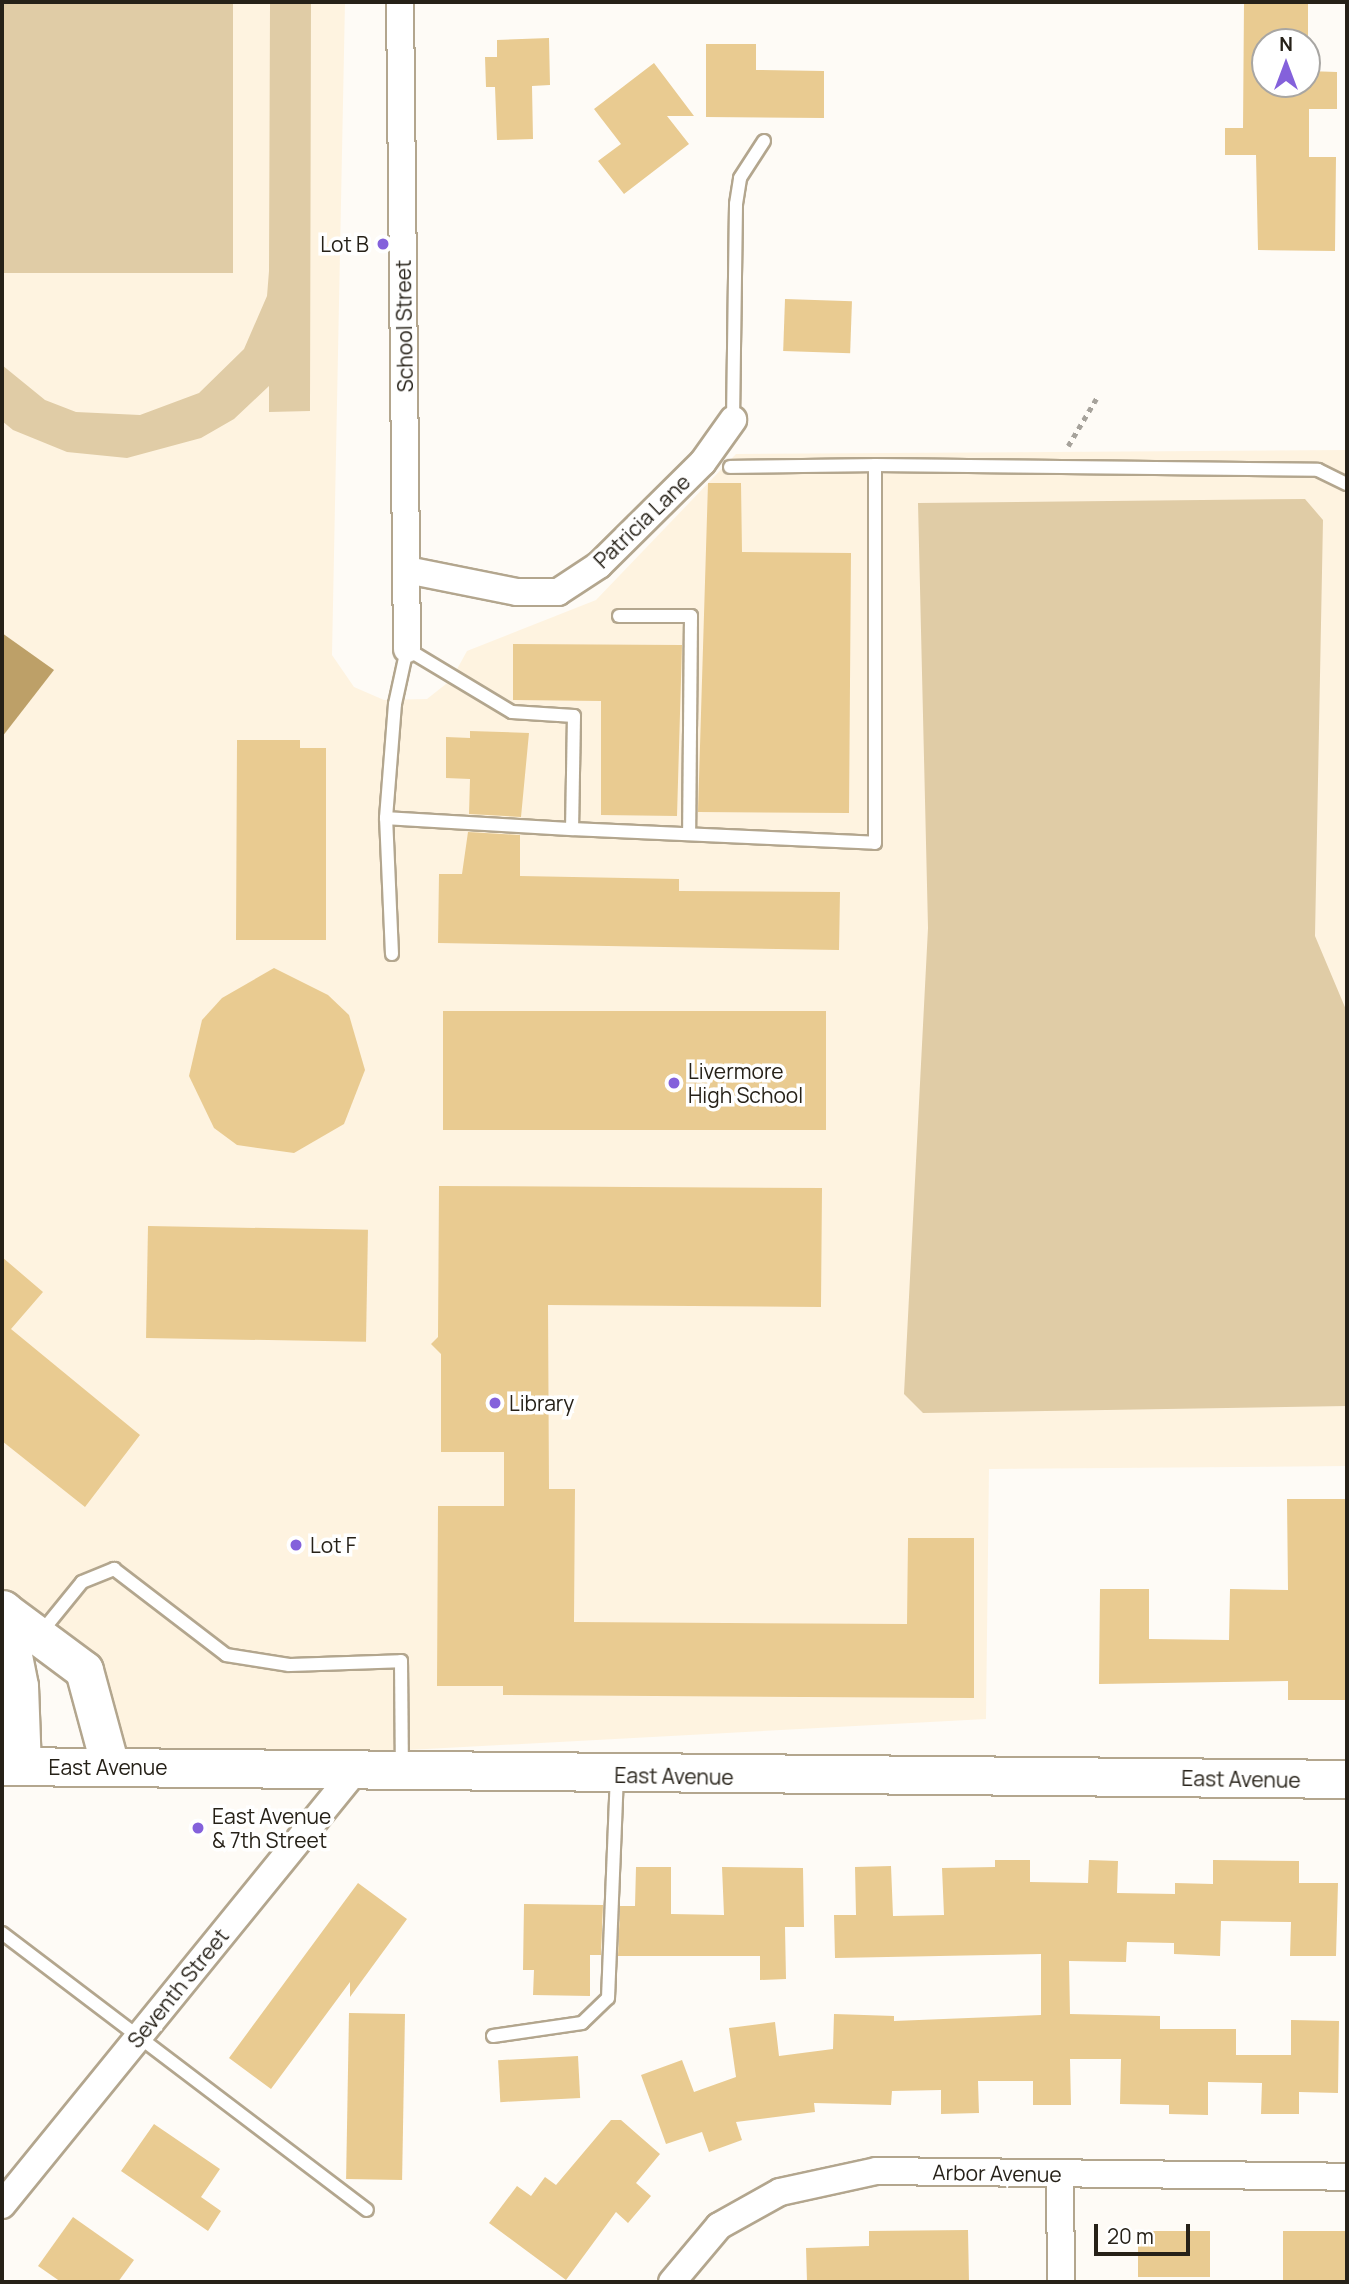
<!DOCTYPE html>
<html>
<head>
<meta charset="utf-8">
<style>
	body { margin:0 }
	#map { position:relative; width:1349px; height:2284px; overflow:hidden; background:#fefbf6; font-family:Manrope,sans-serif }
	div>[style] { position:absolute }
	.built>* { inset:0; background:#fef3e0 }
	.green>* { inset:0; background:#e0cca6; transform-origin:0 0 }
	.water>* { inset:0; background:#bda068 }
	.building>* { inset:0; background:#e9cb91; transform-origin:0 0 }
	.path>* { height:4.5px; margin-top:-2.25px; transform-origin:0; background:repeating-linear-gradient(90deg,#a6a29b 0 5px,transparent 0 10px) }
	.roads { filter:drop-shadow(2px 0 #b3a68e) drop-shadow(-2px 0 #b3a68e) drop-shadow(0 2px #b3a68e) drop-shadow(0 -2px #b3a68e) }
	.lane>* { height:12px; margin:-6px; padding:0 6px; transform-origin:6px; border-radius:6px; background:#fff }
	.street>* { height:26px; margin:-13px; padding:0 13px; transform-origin:13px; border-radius:13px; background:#fff }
	.secondary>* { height:37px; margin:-18.5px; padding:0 18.5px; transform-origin:18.5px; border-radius:18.5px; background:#fff }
	.dots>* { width:19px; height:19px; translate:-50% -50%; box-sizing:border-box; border:4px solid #fff; border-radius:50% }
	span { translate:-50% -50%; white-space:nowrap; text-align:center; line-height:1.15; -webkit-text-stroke:7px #fff; paint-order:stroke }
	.poi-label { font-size:21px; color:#262118 }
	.right { translate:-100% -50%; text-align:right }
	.left { translate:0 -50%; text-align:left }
	.street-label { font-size:21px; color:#262118 }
	.frame { position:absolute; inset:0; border:4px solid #262118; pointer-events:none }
	.north { position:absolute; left:1251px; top:28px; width:70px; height:70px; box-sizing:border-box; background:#fff; border:2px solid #a8a6a3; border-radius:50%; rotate:0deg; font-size:19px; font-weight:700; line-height:28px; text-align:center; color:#262118 }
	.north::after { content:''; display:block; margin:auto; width:24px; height:32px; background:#8461db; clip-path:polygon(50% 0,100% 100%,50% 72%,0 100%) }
	.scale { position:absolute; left:1094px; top:2224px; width:96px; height:32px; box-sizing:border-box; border:4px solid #262118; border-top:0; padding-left:9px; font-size:21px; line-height:24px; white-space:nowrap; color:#262118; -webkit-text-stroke:5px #fff; paint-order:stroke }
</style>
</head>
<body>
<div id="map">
	<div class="built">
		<div style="clip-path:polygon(2px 2px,345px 2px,332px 655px,354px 687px,384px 700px,427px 699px,451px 680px,467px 651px,596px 600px,736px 454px,1347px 450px,1347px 1466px,989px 1469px,986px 1719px,110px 1766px,84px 1670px,2px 1608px)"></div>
	</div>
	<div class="green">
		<div style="left:2px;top:2px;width:231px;height:271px"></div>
		<div style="clip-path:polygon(270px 2px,311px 2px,310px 411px,269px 412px,269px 386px,234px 419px,201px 438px,127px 458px,67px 452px,13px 430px,2px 421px,2px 365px,45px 400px,76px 412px,140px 415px,199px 393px,244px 349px,267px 296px,269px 271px)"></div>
		<div style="clip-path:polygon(1305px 499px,1323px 520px,1315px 936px,1347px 1012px,1347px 1406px,923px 1413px,904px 1394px,928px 928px,918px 503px)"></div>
	</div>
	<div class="water">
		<div style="clip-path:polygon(2px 633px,54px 670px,2px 737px)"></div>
	</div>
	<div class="building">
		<div style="clip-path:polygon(evenodd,1244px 2px,1308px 2px,1308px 71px,1337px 72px,1337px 109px,1309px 109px,1309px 157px,1336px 157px,1335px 251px,1258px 250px,1256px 155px,1225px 155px,1225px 128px,1243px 128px,1244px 2px,1265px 42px,1307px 42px,1307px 84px,1265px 84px,1265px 42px)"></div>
		<div style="clip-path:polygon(549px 38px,550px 85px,532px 86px,533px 139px,497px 140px,495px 87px,486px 87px,485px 57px,497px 57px,497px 40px)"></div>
		<div style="clip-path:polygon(706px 44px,756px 44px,756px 70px,824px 71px,824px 118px,706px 117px)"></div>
		<div style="clip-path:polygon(654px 63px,694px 116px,667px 116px,689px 144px,624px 194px,598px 161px,621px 144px,594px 109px)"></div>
		<div style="left:785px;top:299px;width:67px;height:52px;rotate:2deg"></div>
		<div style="clip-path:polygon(708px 483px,741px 483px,742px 552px,851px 553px,849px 813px,698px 812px)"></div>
		<div style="clip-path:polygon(513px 644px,682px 645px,677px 816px,601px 815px,601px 701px,513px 700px)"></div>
		<div style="clip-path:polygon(470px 731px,529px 733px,521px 817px,469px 814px,470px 779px,446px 778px,446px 737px,470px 738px)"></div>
		<div style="clip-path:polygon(237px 740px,300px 740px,300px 748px,326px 748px,326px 940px,236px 940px)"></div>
		<div style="clip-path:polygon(468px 832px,520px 835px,520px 876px,679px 879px,679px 891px,840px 892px,839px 950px,438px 943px,439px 874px,462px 874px)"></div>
		<div style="clip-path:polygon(274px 968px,328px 995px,349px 1015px,365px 1070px,344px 1124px,294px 1153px,237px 1145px,214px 1128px,189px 1076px,202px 1020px,222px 998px)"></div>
		<div style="left:443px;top:1011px;width:383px;height:119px"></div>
		<div style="clip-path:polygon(439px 1186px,822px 1188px,821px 1307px,548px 1305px,549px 1489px,575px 1489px,574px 1622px,907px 1624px,908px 1538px,974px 1538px,974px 1698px,503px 1695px,503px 1686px,437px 1686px,438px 1506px,504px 1506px,504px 1452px,441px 1452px,441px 1354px,431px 1344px,438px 1337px)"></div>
		<div style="left:148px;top:1226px;width:220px;height:112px;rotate:1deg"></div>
		<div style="clip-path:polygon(2px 1257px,43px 1292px,11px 1329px,140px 1435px,85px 1507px,2px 1441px)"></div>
		<div style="clip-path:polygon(1287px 1499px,1347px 1499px,1347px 1700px,1288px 1700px,1288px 1681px,1099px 1684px,1100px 1589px,1149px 1589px,1149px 1639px,1229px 1640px,1230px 1589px,1288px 1590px)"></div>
		<div style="clip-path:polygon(995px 1860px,1030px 1860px,1030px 1882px,1088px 1883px,1089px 1860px,1118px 1861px,1117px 1893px,1175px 1894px,1175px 1883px,1213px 1884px,1213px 1860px,1299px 1861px,1299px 1883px,1338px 1883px,1336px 1956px,1290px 1956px,1291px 1922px,1221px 1921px,1220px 1956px,1174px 1954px,1174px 1943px,1127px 1942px,1126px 1962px,1069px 1961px,1070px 2014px,1160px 2016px,1160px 2029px,1236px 2029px,1236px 2055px,1291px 2055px,1291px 2020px,1339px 2021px,1338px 2093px,1299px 2092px,1299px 2114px,1261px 2114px,1262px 2083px,1208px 2082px,1208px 2115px,1169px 2114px,1169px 2105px,1120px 2104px,1121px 2059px,1070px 2059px,1071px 2105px,1033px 2105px,1033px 2081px,978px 2081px,979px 2113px,941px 2114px,941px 2090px,892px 2091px,891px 2105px,814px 2103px,815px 2112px,736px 2122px,742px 2140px,709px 2152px,702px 2132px,666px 2144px,641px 2075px,682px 2060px,694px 2092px,736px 2077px,729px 2028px,775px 2022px,779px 2056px,833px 2049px,834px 2014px,894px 2016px,894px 2021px,1041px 2015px,1041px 1954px,835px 1958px,834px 1915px,856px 1915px,855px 1867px,891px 1866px,893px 1916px,944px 1915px,942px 1868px,995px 1867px)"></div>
		<div style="clip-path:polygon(636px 1867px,671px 1867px,671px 1914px,724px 1915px,722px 1867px,803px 1868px,804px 1927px,785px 1927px,786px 1979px,760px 1980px,760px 1956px,618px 1956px,620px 1906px,635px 1906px)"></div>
		<div style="clip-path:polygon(358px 1883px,407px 1919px,350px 1997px,350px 1982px,271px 2089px,229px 2058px)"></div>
		<div style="clip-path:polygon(524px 1904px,603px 1905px,601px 1955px,590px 1955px,590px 1996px,533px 1995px,534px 1970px,523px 1970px)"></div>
		<div style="left:349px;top:2013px;width:56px;height:166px;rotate:1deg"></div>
		<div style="left:578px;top:2056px;width:42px;height:80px;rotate:87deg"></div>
		<div style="clip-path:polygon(611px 2120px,621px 2120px,660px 2154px,636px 2183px,651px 2196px,628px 2223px,616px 2212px,566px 2280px,489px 2223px,517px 2186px,531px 2196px,545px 2177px,556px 2185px)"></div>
		<div style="clip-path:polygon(154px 2124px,220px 2169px,201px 2197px,221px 2211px,208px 2231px,121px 2171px)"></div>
		<div style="clip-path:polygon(73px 2217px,134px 2260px,118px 2282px,61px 2282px,38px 2266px)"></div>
		<div style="clip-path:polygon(968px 2230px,969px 2282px,807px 2282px,806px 2248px,869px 2246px,869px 2231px)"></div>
		<div style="left:1210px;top:2231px;width:46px;height:72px;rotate:90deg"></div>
		<div style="left:1347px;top:2231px;width:51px;height:64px;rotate:90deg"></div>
	</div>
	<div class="path">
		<div style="left:1068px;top:446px;width:55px;rotate:-59.2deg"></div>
	</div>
	<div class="roads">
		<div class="lane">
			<div style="left:733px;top:420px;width:216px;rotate:-89.2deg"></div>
			<div style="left:736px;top:204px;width:26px;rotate:-81deg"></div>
			<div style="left:740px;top:178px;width:44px;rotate:-57deg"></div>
			<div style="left:875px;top:465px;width:443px;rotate:0.6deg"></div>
			<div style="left:1318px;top:470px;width:32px;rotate:26deg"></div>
			<div style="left:619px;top:616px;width:72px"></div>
			<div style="left:691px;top:616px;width:218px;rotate:90.5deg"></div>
			<div style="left:386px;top:818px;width:186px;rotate:3.4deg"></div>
			<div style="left:392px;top:954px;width:136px;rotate:-92.5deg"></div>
			<div style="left:386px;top:818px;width:114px;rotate:-85.5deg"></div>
			<div style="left:395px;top:704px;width:56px;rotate:-77.7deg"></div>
			<div style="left:407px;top:649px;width:122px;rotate:31deg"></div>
			<div style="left:512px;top:712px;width:62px;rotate:3.7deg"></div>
			<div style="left:574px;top:716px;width:113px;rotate:91deg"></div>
			<div style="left:572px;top:829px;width:303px;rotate:2.6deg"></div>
			<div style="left:875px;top:843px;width:378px;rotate:-90deg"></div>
			<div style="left:875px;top:465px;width:145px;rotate:179.2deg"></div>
			<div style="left:39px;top:1635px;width:68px;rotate:-50.9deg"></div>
			<div style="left:82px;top:1582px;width:35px;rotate:-22deg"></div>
			<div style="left:114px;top:1569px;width:141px;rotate:37.5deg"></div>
			<div style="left:226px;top:1655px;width:64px;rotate:9deg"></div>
			<div style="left:289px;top:1665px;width:112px;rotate:-2deg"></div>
			<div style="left:401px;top:1661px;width:107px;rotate:89.5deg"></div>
			<div style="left:2px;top:1933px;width:458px;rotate:37.2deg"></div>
			<div style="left:493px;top:2036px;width:90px;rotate:-8.3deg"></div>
			<div style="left:582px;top:2023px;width:36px;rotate:-44deg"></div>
			<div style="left:608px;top:1998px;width:222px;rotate:-87.7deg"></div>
		</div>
		<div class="street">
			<div style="left:400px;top:2px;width:647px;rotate:89.38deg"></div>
			<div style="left:407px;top:570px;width:112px;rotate:11.3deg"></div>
			<div style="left:517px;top:592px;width:41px"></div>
			<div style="left:558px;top:592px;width:49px;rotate:-33.4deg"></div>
			<div style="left:599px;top:565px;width:146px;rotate:-44.7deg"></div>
			<div style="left:703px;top:462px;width:52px;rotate:-54.5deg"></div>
			<div style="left:1060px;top:2173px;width:109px;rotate:89.5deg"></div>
			<div style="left:2px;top:2205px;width:559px;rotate:-50.88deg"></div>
			<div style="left:672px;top:2282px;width:73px;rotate:-50deg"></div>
			<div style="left:719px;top:2226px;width:70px;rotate:-29.1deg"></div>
			<div style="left:780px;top:2192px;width:98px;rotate:-12.3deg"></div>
			<div style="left:876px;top:2171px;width:471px;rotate:0.7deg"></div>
		</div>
		<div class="secondary">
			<div style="left:2px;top:1609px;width:102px;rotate:36.6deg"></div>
			<div style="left:84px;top:1670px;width:99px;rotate:74.8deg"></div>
			<div style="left:4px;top:1610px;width:77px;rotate:78.8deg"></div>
			<div style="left:19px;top:1686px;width:80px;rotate:87.9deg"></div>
			<div style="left:2px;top:1766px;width:1345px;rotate:0.55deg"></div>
		</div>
	</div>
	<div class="dots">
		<div style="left:383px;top:244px;background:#8461db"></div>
		<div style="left:674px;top:1083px;background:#8461db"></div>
		<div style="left:495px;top:1403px;background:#8461db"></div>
		<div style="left:296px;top:1545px;background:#8461db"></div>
		<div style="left:198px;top:1828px;background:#8461db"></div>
	</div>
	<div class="poi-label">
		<span class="right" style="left:369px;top:244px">Lot B</span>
		<span class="left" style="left:688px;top:1083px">Livermore<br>High School</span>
		<span class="left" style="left:509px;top:1403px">Library</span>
		<span class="left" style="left:310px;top:1545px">Lot F</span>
		<span class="left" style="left:212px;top:1828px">East Avenue<br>&amp; 7th Street</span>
	</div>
	<div class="street-label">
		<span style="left:404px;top:326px;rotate:-91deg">School Street</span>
		<span style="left:642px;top:521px;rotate:-44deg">Patricia Lane</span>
		<span style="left:108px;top:1767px">East Avenue</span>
		<span style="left:674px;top:1776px;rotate:1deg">East Avenue</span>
		<span style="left:1241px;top:1779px;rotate:1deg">East Avenue</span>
		<span style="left:178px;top:1988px;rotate:-51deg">Seventh Street</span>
		<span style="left:997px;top:2173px;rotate:1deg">Arbor Avenue</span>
	</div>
	<div class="frame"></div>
	<div class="north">N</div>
	<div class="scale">20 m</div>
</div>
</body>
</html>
